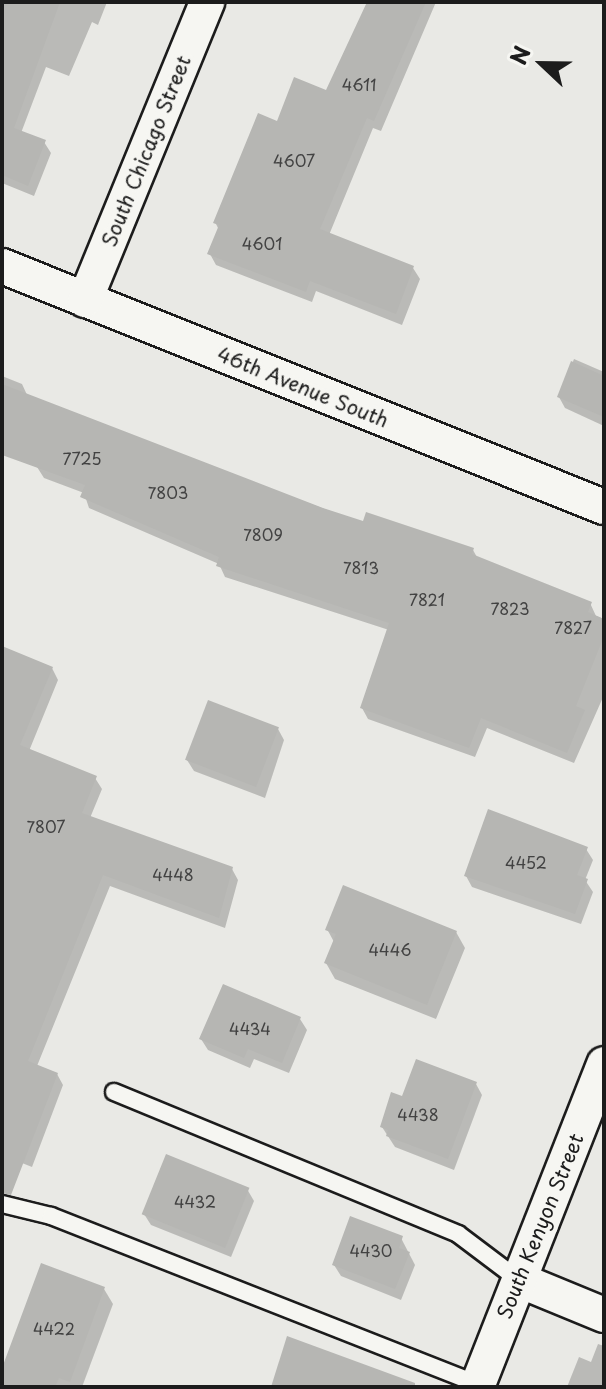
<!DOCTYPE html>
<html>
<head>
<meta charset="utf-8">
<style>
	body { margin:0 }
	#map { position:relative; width:606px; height:1389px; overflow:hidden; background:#e9e9e5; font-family:"Playpen Sans",sans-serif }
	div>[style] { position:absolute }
	.shadow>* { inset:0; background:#0003 }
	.building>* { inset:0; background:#b6b6b3; transform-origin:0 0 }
	.roads { filter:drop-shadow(2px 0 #1c1c1c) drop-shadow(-2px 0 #1c1c1c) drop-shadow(0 2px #1c1c1c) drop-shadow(0 -2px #1c1c1c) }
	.lane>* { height:16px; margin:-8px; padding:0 8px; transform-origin:8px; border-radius:8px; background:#f6f6f2 }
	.street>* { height:34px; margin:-17px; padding:0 17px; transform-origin:17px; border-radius:17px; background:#f6f6f2 }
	span { translate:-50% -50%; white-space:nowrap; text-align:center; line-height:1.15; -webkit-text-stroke:8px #f6f6f2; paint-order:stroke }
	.number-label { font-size:16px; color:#424242 }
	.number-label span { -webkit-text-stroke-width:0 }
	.street-label { font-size:20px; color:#1c1c1c }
	.frame { position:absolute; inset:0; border:4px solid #1c1c1c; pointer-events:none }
	.north { position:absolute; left:502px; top:24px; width:80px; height:80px; -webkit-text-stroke:6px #f6f6f2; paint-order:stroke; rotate:292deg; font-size:22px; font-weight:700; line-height:32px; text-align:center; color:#1c1c1c }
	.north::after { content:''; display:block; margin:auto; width:28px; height:36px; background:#1c1c1c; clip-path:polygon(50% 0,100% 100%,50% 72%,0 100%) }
</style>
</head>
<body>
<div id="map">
	<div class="shadow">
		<div style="clip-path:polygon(107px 2px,98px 25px,92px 22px,69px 76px,46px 67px,21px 133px,44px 142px,51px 153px,34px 196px,2px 183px,2px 5px)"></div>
		<div style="clip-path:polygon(369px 2px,436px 2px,381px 131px,373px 128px,329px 235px,413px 268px,420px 279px,402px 325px,316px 291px,312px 302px,216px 265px,210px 254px,219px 230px,215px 222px,278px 123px,328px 93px)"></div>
		<div style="clip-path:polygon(574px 359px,604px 372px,604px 426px,565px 408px,559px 397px)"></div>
		<div style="clip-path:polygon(2px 376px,22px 384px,28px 397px,364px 524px,473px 550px,478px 559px,590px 603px,596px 616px,604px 619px,604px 695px,574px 763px,487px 728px,475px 757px,368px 719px,362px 708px,389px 630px,225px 577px,219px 564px,89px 508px,84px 493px,44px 478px,37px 467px,2px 453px)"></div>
		<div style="clip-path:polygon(2px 648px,52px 668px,58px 680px,29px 751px,95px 778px,102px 789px,90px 818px,232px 869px,238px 880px,225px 928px,110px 886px,37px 1066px,57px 1074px,63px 1085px,32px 1167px,2px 1155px)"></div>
		<div style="clip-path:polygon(278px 729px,284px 740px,265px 798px,194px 771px,187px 760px)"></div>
		<div style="clip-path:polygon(586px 849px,593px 860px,585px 880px,593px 892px,581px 924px,472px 887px,466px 876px)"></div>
		<div style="clip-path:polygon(327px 929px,456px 932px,465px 948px,436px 1019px,335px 979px,326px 963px,334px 942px)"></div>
		<div style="clip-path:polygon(300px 1019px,307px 1030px,289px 1073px,254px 1059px,250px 1068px,208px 1050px,201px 1039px)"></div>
		<div style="clip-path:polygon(476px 1084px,482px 1095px,454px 1170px,395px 1147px,382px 1127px,403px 1099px)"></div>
		<div style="clip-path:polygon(247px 1189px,254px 1201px,231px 1257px,151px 1225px,144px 1214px)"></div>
		<div style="clip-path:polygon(401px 1238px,415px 1265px,401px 1300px,341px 1276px,334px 1265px)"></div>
		<div style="clip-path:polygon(104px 1289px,113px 1304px,82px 1387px,5px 1387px,2px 1373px)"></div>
		<div style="clip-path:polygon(598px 1344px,604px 1346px,604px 1387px,567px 1387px,579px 1357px,591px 1362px)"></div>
	</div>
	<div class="building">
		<div style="clip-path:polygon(2px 2px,60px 2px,14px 128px,46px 140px,28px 186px,2px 175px)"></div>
		<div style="clip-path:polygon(367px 2px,426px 2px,374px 121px,367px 118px,320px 229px,414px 266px,396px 314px,310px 281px,306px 292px,207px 254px,219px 225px,213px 223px,258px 113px,277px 121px,294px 77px,326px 90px)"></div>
		<div style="clip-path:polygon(571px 361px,604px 376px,604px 417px,557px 397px)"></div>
		<div style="clip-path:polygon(2px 384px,323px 508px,363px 521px,366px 512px,474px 548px,472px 554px,592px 602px,588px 612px,604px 619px,604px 636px,576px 706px,585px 710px,567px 753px,481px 718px,469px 748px,360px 708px,389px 623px,216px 566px,219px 557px,80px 497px,85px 485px,2px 455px)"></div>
		<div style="clip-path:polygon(2px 646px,53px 667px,20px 745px,97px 776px,82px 813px,233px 867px,219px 918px,103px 875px,28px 1061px,58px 1073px,11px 1195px,2px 1193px)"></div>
		<div style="left:208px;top:700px;width:76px;height:64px;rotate:21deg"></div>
		<div style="clip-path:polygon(488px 809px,588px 847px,577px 875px,588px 879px,575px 914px,464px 876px)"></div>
		<div style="clip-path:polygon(343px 885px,457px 931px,427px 1005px,324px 963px,336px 934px,325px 930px)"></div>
		<div style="clip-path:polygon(223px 984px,301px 1017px,282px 1063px,248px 1049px,244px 1058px,199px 1039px)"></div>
		<div style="clip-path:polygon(416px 1059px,477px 1082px,448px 1159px,386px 1136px,388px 1130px,380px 1127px,391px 1092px,402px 1096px)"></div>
		<div style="left:166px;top:1154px;width:90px;height:65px;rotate:22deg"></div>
		<div style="clip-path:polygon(350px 1216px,403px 1236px,399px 1248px,410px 1252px,395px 1289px,332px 1265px)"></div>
		<div style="clip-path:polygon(41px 1263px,105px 1287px,70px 1382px,59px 1378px,55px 1387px,2px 1387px,2px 1368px)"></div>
		<div style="clip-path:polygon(287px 1336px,415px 1383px,415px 1387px,271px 1387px)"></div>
	</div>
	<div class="roads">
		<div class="lane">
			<div style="left:114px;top:1092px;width:372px;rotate:22.4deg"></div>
			<div style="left:458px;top:1234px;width:76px;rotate:37deg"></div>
			<div style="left:2px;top:1204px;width:50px;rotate:13.8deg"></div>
			<div style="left:51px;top:1216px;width:459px;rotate:21.5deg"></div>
		</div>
		<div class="street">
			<div style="left:2px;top:266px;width:648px;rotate:21.82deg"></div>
			<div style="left:85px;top:300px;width:322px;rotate:-67.7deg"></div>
			<div style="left:519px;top:1280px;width:92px;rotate:22.4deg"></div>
			<div style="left:477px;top:1387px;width:347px;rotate:-68.5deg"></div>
		</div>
	</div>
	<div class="number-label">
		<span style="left:359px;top:84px">4611</span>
		<span style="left:294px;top:160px">4607</span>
		<span style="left:262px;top:243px">4601</span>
		<span style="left:82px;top:458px">7725</span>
		<span style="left:168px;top:492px">7803</span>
		<span style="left:263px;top:534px">7809</span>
		<span style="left:361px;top:567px">7813</span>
		<span style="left:427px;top:599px">7821</span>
		<span style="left:510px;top:608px">7823</span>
		<span style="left:573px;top:627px">7827</span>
		<span style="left:46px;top:826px">7807</span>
		<span style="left:526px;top:862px">4452</span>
		<span style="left:173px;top:874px">4448</span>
		<span style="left:390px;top:949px">4446</span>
		<span style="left:250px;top:1028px">4434</span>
		<span style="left:418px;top:1114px">4438</span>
		<span style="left:195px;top:1201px">4432</span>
		<span style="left:371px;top:1250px">4430</span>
		<span style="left:54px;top:1328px">4422</span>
	</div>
	<div class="street-label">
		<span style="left:146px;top:151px;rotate:-68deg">South Chicago Street</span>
		<span style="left:303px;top:387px;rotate:22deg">46th Avenue South</span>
		<span style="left:540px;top:1226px;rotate:-68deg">South Kenyon Street</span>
	</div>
	<div class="frame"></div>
	<div class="north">N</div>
</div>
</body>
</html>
